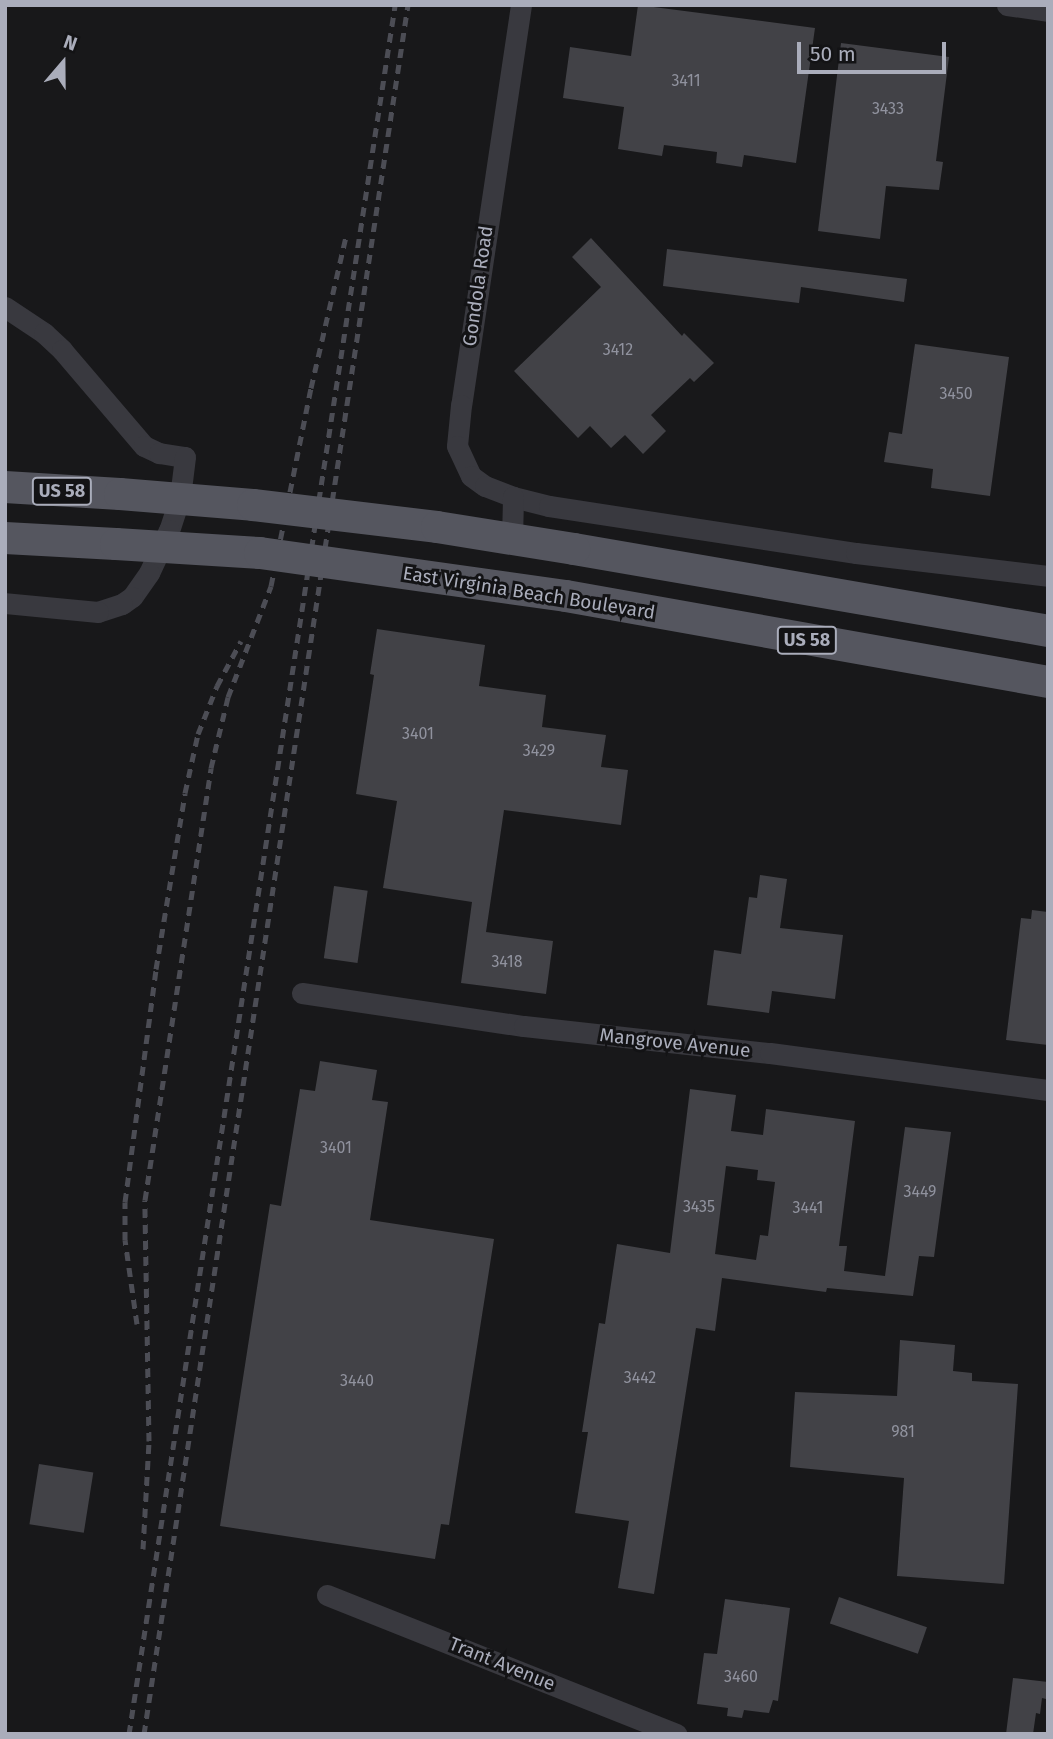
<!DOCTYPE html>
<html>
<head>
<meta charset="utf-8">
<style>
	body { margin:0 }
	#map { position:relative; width:1053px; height:1739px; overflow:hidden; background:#18181a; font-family:"Fira Sans",sans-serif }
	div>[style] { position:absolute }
	.building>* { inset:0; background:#424247; transform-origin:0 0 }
	.street>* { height:21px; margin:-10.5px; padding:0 10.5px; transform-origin:10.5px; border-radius:10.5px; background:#39393f }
	.primary>* { height:32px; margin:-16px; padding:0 16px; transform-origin:16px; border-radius:16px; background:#55565f }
	.rail>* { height:5px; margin-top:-2.5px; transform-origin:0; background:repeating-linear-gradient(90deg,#4c4d55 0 9px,transparent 0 16px) }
	.primary-bridge>* { height:32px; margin:-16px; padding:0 16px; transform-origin:16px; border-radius:16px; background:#55565f }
	span { translate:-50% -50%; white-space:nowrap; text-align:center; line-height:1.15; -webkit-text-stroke:6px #131315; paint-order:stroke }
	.number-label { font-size:16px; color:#90929e }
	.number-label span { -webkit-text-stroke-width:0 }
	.shield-label span { padding:2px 5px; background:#131315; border:2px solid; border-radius:5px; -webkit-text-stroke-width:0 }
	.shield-label { font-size:18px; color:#aaadbb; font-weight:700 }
	.street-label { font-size:19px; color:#aaadbb }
	.frame { position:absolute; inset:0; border:7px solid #aaadbb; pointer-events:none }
	.north { position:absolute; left:28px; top:28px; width:70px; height:70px; -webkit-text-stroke:5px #131315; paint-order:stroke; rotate:20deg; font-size:19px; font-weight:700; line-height:28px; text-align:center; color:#aaadbb }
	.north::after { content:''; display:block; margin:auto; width:24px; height:32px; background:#aaadbb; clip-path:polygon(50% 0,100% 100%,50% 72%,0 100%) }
	.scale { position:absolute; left:797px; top:42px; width:149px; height:32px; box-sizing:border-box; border:4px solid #aaadbb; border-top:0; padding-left:9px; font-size:21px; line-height:24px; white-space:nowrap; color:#aaadbb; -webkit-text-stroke:5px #131315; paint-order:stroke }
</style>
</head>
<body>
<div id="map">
	<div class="building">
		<div style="clip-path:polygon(638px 5px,815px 28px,796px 163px,744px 155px,742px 167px,716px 163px,717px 152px,664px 145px,662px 156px,618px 149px,624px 107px,563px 98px,570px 47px,631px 56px)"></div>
		<div style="clip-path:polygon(841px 43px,949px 57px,936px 161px,943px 162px,939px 190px,886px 186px,880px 239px,818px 231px)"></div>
		<div style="clip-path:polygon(591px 238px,682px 336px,684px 333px,714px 363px,694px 382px,690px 378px,651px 415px,666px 431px,643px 454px,625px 435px,611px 448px,590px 426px,578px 438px,514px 371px,601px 287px,572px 257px)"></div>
		<div style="clip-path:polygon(667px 249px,907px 279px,904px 302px,801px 287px,799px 303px,663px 286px)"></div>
		<div style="clip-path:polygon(915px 344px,1009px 357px,990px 496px,931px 488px,933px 469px,884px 462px,889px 432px,902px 434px)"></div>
		<div style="clip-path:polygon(377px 629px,485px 645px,479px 686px,546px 695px,542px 727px,606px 735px,601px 767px,628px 770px,621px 825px,504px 810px,486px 932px,553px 941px,546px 994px,461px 983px,472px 902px,383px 888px,397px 801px,356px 794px,374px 675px,370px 674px)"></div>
		<div style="clip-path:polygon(760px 875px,787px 879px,780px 928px,843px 935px,835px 999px,772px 991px,769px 1013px,707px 1005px,714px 950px,741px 954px,749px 897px,757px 898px)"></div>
		<div style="left:334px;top:886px;width:34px;height:73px;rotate:8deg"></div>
		<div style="clip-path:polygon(1032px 910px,1048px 912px,1048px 1045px,1006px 1040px,1021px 918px,1031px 919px)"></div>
		<div style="clip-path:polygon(320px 1061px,377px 1070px,372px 1100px,388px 1102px,370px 1220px,494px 1239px,449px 1525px,441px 1524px,435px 1559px,220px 1526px,270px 1204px,281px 1206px,300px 1089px,315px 1091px)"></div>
		<div style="clip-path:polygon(evenodd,690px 1089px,736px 1095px,731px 1131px,763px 1135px,766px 1109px,855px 1121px,839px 1246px,847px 1246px,844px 1271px,885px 1276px,905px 1127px,951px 1132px,934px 1257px,919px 1256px,913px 1296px,827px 1288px,826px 1292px,722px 1278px,715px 1331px,696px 1328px,654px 1594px,618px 1588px,629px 1521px,575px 1513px,588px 1432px,582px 1432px,599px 1323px,605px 1324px,617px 1244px,670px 1253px,690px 1089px,726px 1166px,758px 1170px,757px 1180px,775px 1182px,768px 1236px,760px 1235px,756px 1260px,715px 1254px,726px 1166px)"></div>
		<div style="clip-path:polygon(900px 1340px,955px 1345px,953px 1371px,972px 1373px,972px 1381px,1018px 1384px,1004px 1584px,897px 1576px,904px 1478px,790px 1467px,795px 1392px,897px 1396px)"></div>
		<div style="left:39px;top:1464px;width:55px;height:61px;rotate:9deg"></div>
		<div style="left:839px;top:1597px;width:93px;height:28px;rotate:19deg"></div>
		<div style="clip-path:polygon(725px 1599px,790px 1608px,778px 1701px,773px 1700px,769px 1713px,744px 1710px,742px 1718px,727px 1716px,728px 1708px,697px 1704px,704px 1653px,717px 1654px)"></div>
		<div style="clip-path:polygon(1013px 1678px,1048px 1682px,1046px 1699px,1042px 1698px,1040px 1714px,1036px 1713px,1033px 1734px,1006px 1734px)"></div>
	</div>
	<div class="street">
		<div style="left:521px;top:5px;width:404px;rotate:98.5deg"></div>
		<div style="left:461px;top:405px;width:41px;rotate:95.6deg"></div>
		<div style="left:457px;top:446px;width:33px;rotate:65deg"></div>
		<div style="left:471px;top:476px;width:17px;rotate:36deg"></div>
		<div style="left:485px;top:486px;width:30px;rotate:21deg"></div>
		<div style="left:513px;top:497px;width:37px;rotate:14deg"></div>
		<div style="left:549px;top:506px;width:311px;rotate:8.7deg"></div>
		<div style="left:856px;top:553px;width:193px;rotate:6.8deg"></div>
		<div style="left:1007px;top:5px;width:41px;rotate:8.3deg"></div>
		<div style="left:5px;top:307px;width:47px;rotate:33.7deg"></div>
		<div style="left:44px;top:333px;width:25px;rotate:43deg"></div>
		<div style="left:62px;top:350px;width:126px;rotate:49.5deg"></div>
		<div style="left:144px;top:446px;width:17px;rotate:25deg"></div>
		<div style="left:159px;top:453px;width:26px;rotate:9deg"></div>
		<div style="left:185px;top:457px;width:40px;rotate:97.1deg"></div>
		<div style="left:180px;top:497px;width:35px;rotate:108deg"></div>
		<div style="left:169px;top:530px;width:47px;rotate:114.9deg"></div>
		<div style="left:149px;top:573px;width:29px;rotate:125deg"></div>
		<div style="left:132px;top:597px;width:12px;rotate:145deg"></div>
		<div style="left:122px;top:604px;width:25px;rotate:162deg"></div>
		<div style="left:98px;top:612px;width:93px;rotate:-174.5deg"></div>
		<div style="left:512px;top:539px;width:42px;rotate:-88.6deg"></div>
		<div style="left:302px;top:993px;width:224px;rotate:8.5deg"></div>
		<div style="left:524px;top:1026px;width:247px;rotate:6.3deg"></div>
		<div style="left:770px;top:1053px;width:280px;rotate:7.6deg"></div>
		<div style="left:327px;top:1595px;width:376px;rotate:21.7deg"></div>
	</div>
	<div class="primary">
		<div style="left:5px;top:487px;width:115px;rotate:3.5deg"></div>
		<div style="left:5px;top:538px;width:111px;rotate:3.1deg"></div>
		<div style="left:574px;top:549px;width:481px;rotate:9.8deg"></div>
		<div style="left:566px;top:596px;width:490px;rotate:10.1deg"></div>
	</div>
	<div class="rail">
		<div style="left:137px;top:1324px;width:85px;rotate:-98.1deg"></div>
		<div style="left:125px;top:1240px;width:38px;rotate:-90deg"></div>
		<div style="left:125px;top:1202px;width:235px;rotate:-82.4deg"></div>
		<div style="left:156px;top:969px;width:178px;rotate:-80.6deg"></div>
		<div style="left:185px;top:793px;width:60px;rotate:-77.6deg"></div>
		<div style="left:198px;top:734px;width:52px;rotate:-68.4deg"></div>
		<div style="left:217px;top:686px;width:51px;rotate:-61.9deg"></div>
		<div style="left:143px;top:1549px;width:108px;rotate:-86.8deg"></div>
		<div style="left:149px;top:1441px;width:241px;rotate:-91deg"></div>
		<div style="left:145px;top:1200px;width:437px;rotate:-81.3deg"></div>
		<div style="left:211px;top:768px;width:73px;rotate:-76.5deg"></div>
		<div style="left:228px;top:697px;width:119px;rotate:-68.8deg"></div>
		<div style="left:271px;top:586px;width:202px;rotate:-78.6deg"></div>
		<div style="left:311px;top:388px;width:156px;rotate:-77deg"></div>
		<div style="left:129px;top:1734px;width:1749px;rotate:-81.25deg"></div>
		<div style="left:144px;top:1734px;width:1749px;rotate:-81.32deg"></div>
	</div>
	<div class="primary-bridge">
		<div style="left:120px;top:494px;width:133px;rotate:4.7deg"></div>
		<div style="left:253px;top:505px;width:185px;rotate:6.8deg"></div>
		<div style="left:437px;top:527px;width:139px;rotate:9.1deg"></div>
		<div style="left:116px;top:544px;width:144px;rotate:3.6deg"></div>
		<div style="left:260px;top:553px;width:309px;rotate:8deg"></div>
	</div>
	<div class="number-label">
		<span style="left:686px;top:81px">3411</span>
		<span style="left:888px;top:109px">3433</span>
		<span style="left:618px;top:350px">3412</span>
		<span style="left:956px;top:394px">3450</span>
		<span style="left:418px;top:734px">3401</span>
		<span style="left:539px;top:751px">3429</span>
		<span style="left:507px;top:962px">3418</span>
		<span style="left:336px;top:1148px">3401</span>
		<span style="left:920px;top:1192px">3449</span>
		<span style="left:699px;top:1207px">3435</span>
		<span style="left:808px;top:1208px">3441</span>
		<span style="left:640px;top:1378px">3442</span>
		<span style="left:357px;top:1381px">3440</span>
		<span style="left:903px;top:1432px">981</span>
		<span style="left:741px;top:1677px">3460</span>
	</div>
	<div class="shield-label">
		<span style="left:62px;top:491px">US 58</span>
		<span style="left:807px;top:640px">US 58</span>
	</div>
	<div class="street-label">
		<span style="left:478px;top:286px;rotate:-82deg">Gondola Road</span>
		<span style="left:529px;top:593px;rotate:9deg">East Virginia Beach Boulevard</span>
		<span style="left:675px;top:1043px;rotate:6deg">Mangrove Avenue</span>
		<span style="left:502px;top:1664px;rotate:22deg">Trant Avenue</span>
	</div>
	<div class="frame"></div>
	<div class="north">N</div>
	<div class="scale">50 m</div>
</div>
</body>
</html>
